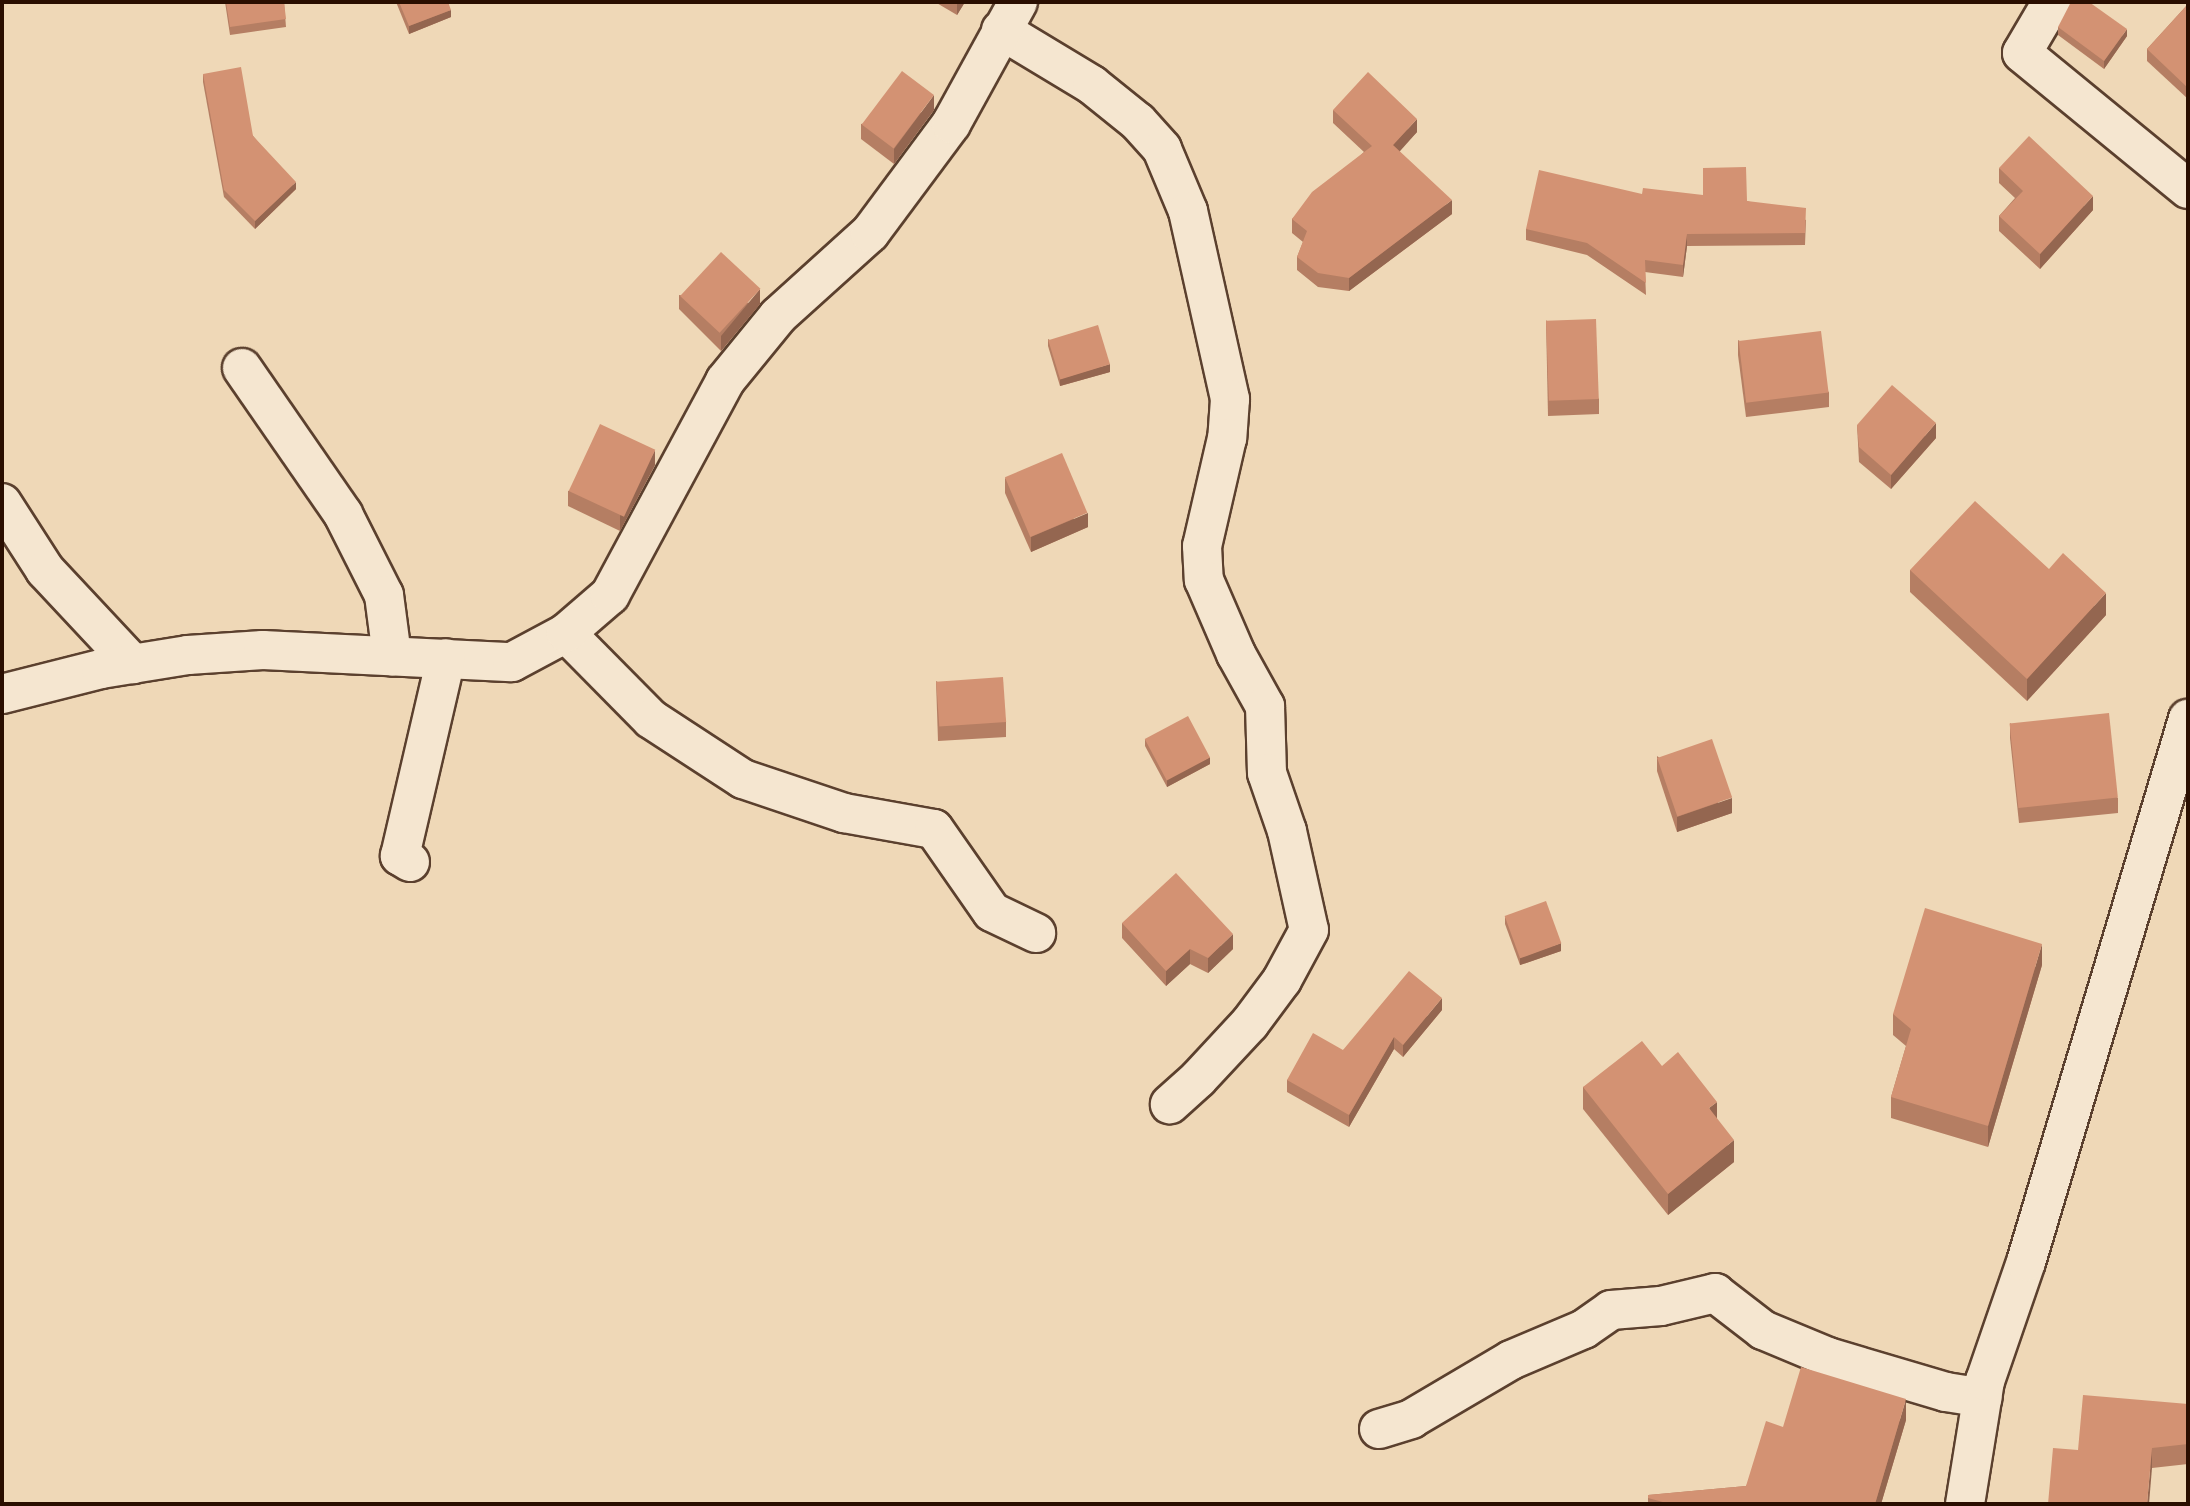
<!DOCTYPE html>
<html>
<head>
<meta charset="utf-8">
<style>
	body { margin:0 }
	#map { position:relative; width:2190px; height:1506px; overflow:hidden; background:#efd8b7; font-family:"IM FELL English",serif }
	div>[style] { position:absolute }
	.roads { filter:drop-shadow(2px 0 #5b402e) drop-shadow(-2px 0 #5b402e) drop-shadow(0 2px #5b402e) drop-shadow(0 -2px #5b402e) }
	.street>* { height:38px; margin:-19px; padding:0 19px; transform-origin:19px; border-radius:19px; background:#f5e6d0 }
	.wall>* { inset:0; background:#b57e63 }
	.shaded-wall>* { inset:0; background:#946650 }
	.building>* { inset:0; background:#d39273; transform-origin:0 0 }
	span { translate:-50% -50%; white-space:nowrap; text-align:center; line-height:1.15; -webkit-text-stroke:6px #f5e6d0; paint-order:stroke }
	.frame { position:absolute; inset:0; border:4px solid #2a0e00; pointer-events:none }
</style>
</head>
<body>
<div id="map">
	<div class="roads">
		<div class="street">
			<div style="left:2052px;top:2px;width:59px;rotate:120.5deg"></div>
			<div style="left:2022px;top:53px;width:215px;rotate:39.3deg"></div>
			<div style="left:1001px;top:30px;width:106px;rotate:31.1deg"></div>
			<div style="left:1092px;top:85px;width:59px;rotate:38.8deg"></div>
			<div style="left:1138px;top:122px;width:36px;rotate:48deg"></div>
			<div style="left:1162px;top:149px;width:67px;rotate:67.2deg"></div>
			<div style="left:1188px;top:211px;width:193px;rotate:77.4deg"></div>
			<div style="left:1230px;top:399px;width:39px;rotate:94deg"></div>
			<div style="left:1227px;top:438px;width:111px;rotate:103deg"></div>
			<div style="left:1202px;top:546px;width:34px;rotate:87deg"></div>
			<div style="left:1204px;top:580px;width:81px;rotate:66.6deg"></div>
			<div style="left:1236px;top:654px;width:60px;rotate:60.9deg"></div>
			<div style="left:1265px;top:706px;width:67px;rotate:88.3deg"></div>
			<div style="left:1267px;top:773px;width:61px;rotate:71deg"></div>
			<div style="left:1287px;top:831px;width:101px;rotate:77.5deg"></div>
			<div style="left:1309px;top:930px;width:57px;rotate:118.4deg"></div>
			<div style="left:1282px;top:980px;width:54px;rotate:126.7deg"></div>
			<div style="left:1250px;top:1023px;width:76px;rotate:132.9deg"></div>
			<div style="left:1198px;top:1079px;width:38px;rotate:138deg"></div>
			<div style="left:242px;top:368px;width:178px;rotate:55.3deg"></div>
			<div style="left:343px;top:514px;width:91px;rotate:63.2deg"></div>
			<div style="left:384px;top:595px;width:62px;rotate:82.5deg"></div>
			<div style="left:2px;top:503px;width:80px;rotate:57.3deg"></div>
			<div style="left:45px;top:570px;width:129px;rotate:46.9deg"></div>
			<div style="left:566px;top:633px;width:121px;rotate:45.3deg"></div>
			<div style="left:651px;top:719px;width:110px;rotate:33.1deg"></div>
			<div style="left:743px;top:779px;width:107px;rotate:18.6deg"></div>
			<div style="left:844px;top:813px;width:91px;rotate:10.1deg"></div>
			<div style="left:934px;top:829px;width:101px;rotate:55.1deg"></div>
			<div style="left:992px;top:912px;width:49px;rotate:25.5deg"></div>
			<div style="left:2px;top:694px;width:102px;rotate:-14.2deg"></div>
			<div style="left:101px;top:669px;width:88px;rotate:-9.1deg"></div>
			<div style="left:188px;top:655px;width:75px;rotate:-3.8deg"></div>
			<div style="left:263px;top:650px;width:249px;rotate:2.8deg"></div>
			<div style="left:512px;top:662px;width:61px;rotate:-28.2deg"></div>
			<div style="left:566px;top:633px;width:58px;rotate:-40.8deg"></div>
			<div style="left:610px;top:595px;width:243px;rotate:-61.7deg"></div>
			<div style="left:725px;top:381px;width:84px;rotate:-50.8deg"></div>
			<div style="left:778px;top:316px;width:124px;rotate:-42.1deg"></div>
			<div style="left:870px;top:233px;width:136px;rotate:-53.4deg"></div>
			<div style="left:951px;top:124px;width:139px;rotate:-61.2deg"></div>
			<div style="left:410px;top:862px;width:12px;rotate:-149deg"></div>
			<div style="left:400px;top:856px;width:203px;rotate:-76.9deg"></div>
			<div style="left:1379px;top:1429px;width:34px;rotate:-17deg"></div>
			<div style="left:1411px;top:1419px;width:116px;rotate:-30.5deg"></div>
			<div style="left:1511px;top:1360px;width:79px;rotate:-23deg"></div>
			<div style="left:1584px;top:1329px;width:33px;rotate:-35deg"></div>
			<div style="left:1611px;top:1310px;width:50px;rotate:-4.6deg"></div>
			<div style="left:1661px;top:1306px;width:56px;rotate:-13.5deg"></div>
			<div style="left:1715px;top:1293px;width:61px;rotate:37.6deg"></div>
			<div style="left:1763px;top:1330px;width:70px;rotate:22.6deg"></div>
			<div style="left:1828px;top:1357px;width:123px;rotate:16.5deg"></div>
			<div style="left:1946px;top:1392px;width:37px;rotate:9deg"></div>
			<div style="left:1965px;top:1504px;width:125px;rotate:-80.8deg"></div>
			<div style="left:1985px;top:1381px;width:126px;rotate:-71deg"></div>
			<div style="left:2026px;top:1262px;width:567px;rotate:-73.39deg"></div>
		</div>
	</div>
	<div class="wall">
		<div style="clip-path:polygon(225px 2px,284px 2px,286px 27px,230px 35px)"></div>
		<div style="clip-path:polygon(396px 2px,448px 2px,451px 17px,409px 34px)"></div>
		<div style="clip-path:polygon(935px 2px,965px 2px,957px 15px)"></div>
		<div style="clip-path:polygon(2188px 4px,2188px 99px,2147px 61px,2147px 49px)"></div>
		<div style="clip-path:polygon(2058px 27px,2127px 36px,2104px 69px,2058px 35px)"></div>
		<div style="clip-path:polygon(203px 74px,296px 189px,255px 229px,224px 197px,203px 82px)"></div>
		<div style="clip-path:polygon(934px 110px,894px 164px,861px 139px,861px 124px)"></div>
		<div style="clip-path:polygon(1333px 110px,1417px 132px,1399px 151px,1452px 214px,1349px 291px,1318px 287px,1297px 270px,1297px 257px,1303px 242px,1292px 233px,1292px 219px,1364px 152px,1333px 123px)"></div>
		<div style="clip-path:polygon(1999px 168px,2093px 210px,2040px 269px,1999px 231px,1999px 216px,2015px 198px,1999px 183px)"></div>
		<div style="clip-path:polygon(1642px 194px,1747px 201px,1806px 220px,1805px 245px,1687px 246px,1683px 277px,1645px 272px,1646px 295px,1587px 255px,1526px 240px,1526px 229px)"></div>
		<div style="clip-path:polygon(679px 295px,760px 304px,721px 351px,679px 309px)"></div>
		<div style="clip-path:polygon(1546px 320px,1599px 399px,1599px 414px,1548px 416px)"></div>
		<div style="clip-path:polygon(1048px 339px,1110px 372px,1060px 386px,1048px 346px)"></div>
		<div style="clip-path:polygon(1738px 340px,1829px 392px,1829px 407px,1746px 417px,1738px 355px)"></div>
		<div style="clip-path:polygon(1857px 425px,1936px 438px,1891px 489px,1859px 462px)"></div>
		<div style="clip-path:polygon(655px 465px,620px 531px,568px 506px,568px 491px)"></div>
		<div style="clip-path:polygon(1005px 478px,1088px 527px,1031px 552px,1005px 493px)"></div>
		<div style="clip-path:polygon(2049px 569px,2106px 615px,2027px 701px,1910px 592px,1910px 570px)"></div>
		<div style="clip-path:polygon(936px 681px,1006px 722px,1006px 737px,938px 741px)"></div>
		<div style="clip-path:polygon(2010px 723px,2118px 798px,2118px 813px,2019px 823px,2010px 738px)"></div>
		<div style="clip-path:polygon(1145px 739px,1210px 764px,1167px 787px,1145px 746px)"></div>
		<div style="clip-path:polygon(1657px 756px,1732px 813px,1677px 832px,1657px 771px)"></div>
		<div style="clip-path:polygon(1505px 917px,1561px 951px,1520px 965px,1505px 924px)"></div>
		<div style="clip-path:polygon(1122px 923px,1233px 949px,1208px 973px,1190px 964px,1166px 986px,1122px 938px)"></div>
		<div style="clip-path:polygon(2042px 965px,1988px 1147px,1891px 1118px,1891px 1097px,1906px 1046px,1893px 1035px,1893px 1014px)"></div>
		<div style="clip-path:polygon(1442px 1010px,1403px 1057px,1394px 1049px,1349px 1127px,1287px 1092px,1287px 1080px,1343px 1050px)"></div>
		<div style="clip-path:polygon(1662px 1066px,1717px 1119px,1734px 1162px,1668px 1215px,1583px 1109px,1583px 1087px)"></div>
		<div style="clip-path:polygon(2188px 1404px,2188px 1464px,2152px 1468px,2078px 1450px)"></div>
		<div style="clip-path:polygon(1906px 1420px,1881px 1504px,1648px 1504px,1648px 1495px,1746px 1486px,1783px 1427px)"></div>
	</div>
	<div class="shaded-wall">
		<div style="clip-path:polygon(957px 2px,965px 2px,957px 15px)"></div>
		<div style="clip-path:polygon(451px 10px,451px 17px,409px 34px,409px 26px)"></div>
		<div style="clip-path:polygon(2127px 29px,2127px 36px,2104px 69px,2104px 61px)"></div>
		<div style="clip-path:polygon(934px 95px,934px 110px,894px 164px,894px 149px)"></div>
		<div style="clip-path:polygon(1417px 119px,1417px 132px,1393px 159px,1393px 145px)"></div>
		<div style="clip-path:polygon(296px 182px,296px 189px,255px 229px,255px 221px)"></div>
		<div style="clip-path:polygon(2093px 196px,2093px 210px,2040px 269px,2040px 254px)"></div>
		<div style="clip-path:polygon(1452px 200px,1452px 214px,1349px 291px,1349px 278px)"></div>
		<div style="clip-path:polygon(1687px 234px,1687px 246px,1683px 277px,1683px 265px)"></div>
		<div style="clip-path:polygon(760px 289px,760px 304px,721px 351px,721px 336px)"></div>
		<div style="clip-path:polygon(1110px 364px,1110px 372px,1060px 386px,1060px 379px)"></div>
		<div style="clip-path:polygon(1936px 423px,1936px 438px,1891px 489px,1891px 475px)"></div>
		<div style="clip-path:polygon(655px 450px,655px 465px,620px 531px,620px 516px)"></div>
		<div style="clip-path:polygon(1088px 513px,1088px 527px,1031px 552px,1031px 537px)"></div>
		<div style="clip-path:polygon(2106px 593px,2106px 615px,2027px 701px,2027px 679px)"></div>
		<div style="clip-path:polygon(1210px 757px,1210px 764px,1167px 787px,1167px 779px)"></div>
		<div style="clip-path:polygon(1732px 798px,1732px 813px,1677px 832px,1677px 817px)"></div>
		<div style="clip-path:polygon(1233px 934px,1233px 949px,1208px 973px,1208px 958px)"></div>
		<div style="clip-path:polygon(1561px 943px,1561px 951px,1520px 965px,1520px 958px)"></div>
		<div style="clip-path:polygon(2042px 944px,2042px 965px,1988px 1147px,1988px 1126px)"></div>
		<div style="clip-path:polygon(1190px 949px,1190px 964px,1166px 986px,1166px 971px)"></div>
		<div style="clip-path:polygon(1442px 998px,1442px 1010px,1403px 1057px,1403px 1045px)"></div>
		<div style="clip-path:polygon(1394px 1037px,1394px 1049px,1349px 1127px,1349px 1115px)"></div>
		<div style="clip-path:polygon(1717px 1102px,1717px 1123px,1709px 1108px)"></div>
		<div style="clip-path:polygon(1734px 1140px,1734px 1162px,1668px 1215px,1668px 1194px)"></div>
		<div style="clip-path:polygon(1906px 1399px,1906px 1420px,1881px 1504px,1875px 1504px)"></div>
		<div style="clip-path:polygon(2152px 1448px,2152px 1468px,2149px 1504px,2147px 1504px)"></div>
	</div>
	<div class="building">
		<div style="clip-path:polygon(226px 2px,284px 2px,286px 19px,230px 27px)"></div>
		<div style="clip-path:polygon(399px 2px,448px 2px,451px 10px,409px 26px)"></div>
		<div style="clip-path:polygon(2071px 2px,2089px 2px,2127px 29px,2104px 61px,2058px 27px)"></div>
		<div style="clip-path:polygon(2188px 4px,2188px 88px,2147px 49px)"></div>
		<div style="clip-path:polygon(241px 67px,253px 136px,296px 182px,255px 221px,224px 190px,203px 74px)"></div>
		<div style="left:902px;top:71px;width:40px;height:67px;rotate:37deg"></div>
		<div style="clip-path:polygon(1368px 72px,1417px 119px,1393px 145px,1452px 200px,1349px 278px,1318px 273px,1297px 257px,1307px 231px,1292px 219px,1312px 192px,1372px 146px,1333px 110px)"></div>
		<div style="clip-path:polygon(2029px 136px,2093px 196px,2040px 254px,1999px 216px,2023px 191px,1999px 168px)"></div>
		<div style="clip-path:polygon(1746px 167px,1747px 201px,1806px 208px,1805px 233px,1687px 234px,1683px 265px,1645px 260px,1646px 283px,1587px 243px,1526px 229px,1539px 170px,1642px 194px,1643px 188px,1703px 195px,1703px 168px)"></div>
		<div style="left:721px;top:252px;width:54px;height:60px;rotate:43deg"></div>
		<div style="left:1596px;top:319px;width:80px;height:50px;rotate:88deg"></div>
		<div style="left:1098px;top:325px;width:41px;height:52px;rotate:73deg"></div>
		<div style="left:1821px;top:331px;width:62px;height:83px;rotate:83deg"></div>
		<div style="clip-path:polygon(1892px 385px,1936px 423px,1891px 475px,1859px 447px,1857px 425px)"></div>
		<div style="left:600px;top:424px;width:61px;height:74px;rotate:25deg"></div>
		<div style="left:1062px;top:453px;width:65px;height:62px;rotate:67deg"></div>
		<div style="clip-path:polygon(1975px 501px,2049px 569px,2063px 553px,2106px 593px,2027px 679px,1910px 570px)"></div>
		<div style="left:1003px;top:677px;width:45px;height:67px;rotate:86deg"></div>
		<div style="left:2109px;top:713px;width:85px;height:100px;rotate:84deg"></div>
		<div style="left:1188px;top:716px;width:47px;height:49px;rotate:62deg"></div>
		<div style="left:1712px;top:739px;width:62px;height:58px;rotate:71deg"></div>
		<div style="clip-path:polygon(1176px 873px,1233px 934px,1208px 958px,1190px 949px,1166px 971px,1122px 923px)"></div>
		<div style="left:1546px;top:901px;width:45px;height:44px;rotate:70deg"></div>
		<div style="clip-path:polygon(1925px 908px,2042px 944px,1988px 1126px,1891px 1097px,1911px 1029px,1893px 1014px)"></div>
		<div style="clip-path:polygon(1409px 971px,1442px 998px,1403px 1045px,1394px 1037px,1349px 1115px,1287px 1080px,1313px 1033px,1343px 1050px)"></div>
		<div style="clip-path:polygon(1642px 1041px,1662px 1066px,1678px 1052px,1717px 1102px,1709px 1108px,1734px 1140px,1668px 1194px,1583px 1087px)"></div>
		<div style="clip-path:polygon(1801px 1367px,1906px 1399px,1875px 1504px,1670px 1504px,1648px 1498px,1648px 1495px,1746px 1486px,1766px 1421px,1783px 1427px)"></div>
		<div style="clip-path:polygon(2083px 1395px,2188px 1404px,2188px 1444px,2152px 1448px,2147px 1504px,2048px 1504px,2053px 1448px,2078px 1450px)"></div>
	</div>
	<div class="frame"></div>
</div>
</body>
</html>
